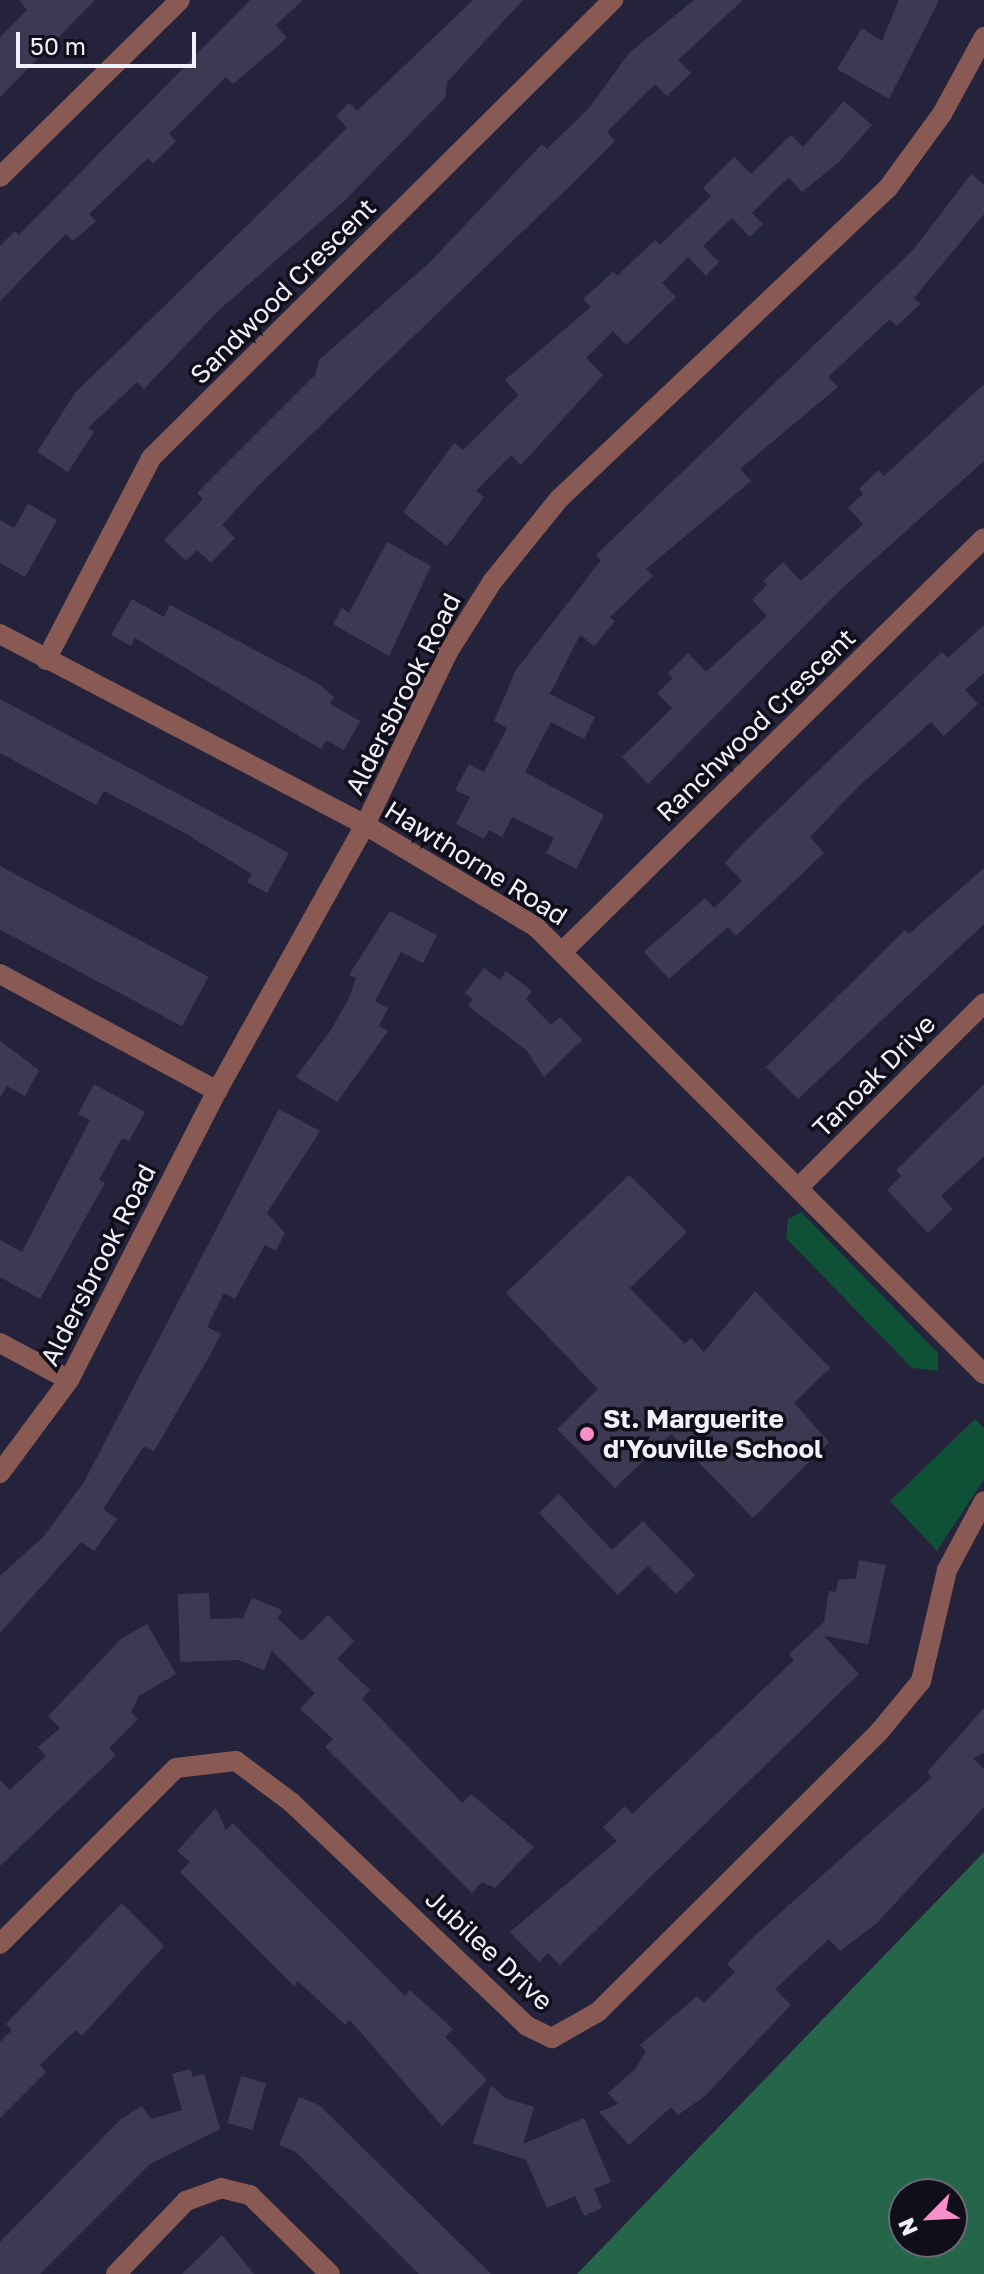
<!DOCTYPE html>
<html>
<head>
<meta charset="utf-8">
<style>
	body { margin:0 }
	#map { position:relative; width:984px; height:2274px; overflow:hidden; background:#25233b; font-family:"Golos Text",sans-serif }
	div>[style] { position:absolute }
	.green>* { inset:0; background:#0e5137 }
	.forest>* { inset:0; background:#25654a }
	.building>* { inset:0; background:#3e3953; transform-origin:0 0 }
	.minor>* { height:20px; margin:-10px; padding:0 10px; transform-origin:10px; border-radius:10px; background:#885a53 }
	.tertiary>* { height:20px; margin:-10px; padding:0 10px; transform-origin:10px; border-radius:10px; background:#885a53 }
	.dots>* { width:22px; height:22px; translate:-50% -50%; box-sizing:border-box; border:4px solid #0f0e19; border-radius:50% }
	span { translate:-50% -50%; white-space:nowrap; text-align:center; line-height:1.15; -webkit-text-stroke:7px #0f0e19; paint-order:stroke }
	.street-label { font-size:26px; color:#f1f1fe }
	.poi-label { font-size:26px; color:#f1f1fe; font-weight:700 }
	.left { translate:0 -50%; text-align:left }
	.north { position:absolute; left:888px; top:2178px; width:80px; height:80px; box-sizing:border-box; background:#0f0e19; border:2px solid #696975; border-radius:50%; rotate:246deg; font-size:22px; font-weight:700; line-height:32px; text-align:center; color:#f1f1fe }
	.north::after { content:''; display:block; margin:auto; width:28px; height:36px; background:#f98fc8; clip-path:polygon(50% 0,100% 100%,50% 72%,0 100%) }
	.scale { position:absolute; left:16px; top:32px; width:180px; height:36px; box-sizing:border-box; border:4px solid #f1f1fe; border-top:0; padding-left:10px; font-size:24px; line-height:28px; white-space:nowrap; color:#f1f1fe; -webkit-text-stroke:6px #0f0e19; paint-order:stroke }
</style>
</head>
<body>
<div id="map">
	<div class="green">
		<div style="clip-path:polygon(801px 1212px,938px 1353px,938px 1371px,912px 1368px,786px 1238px,788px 1219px)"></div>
		<div style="clip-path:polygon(975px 1419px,984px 1428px,984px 1479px,937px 1551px,890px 1501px)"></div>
	</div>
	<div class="forest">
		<div style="clip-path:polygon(evenodd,984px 1852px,984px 2274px,577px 2274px,984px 1852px,904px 2194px,952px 2194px,952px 2242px,904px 2242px,904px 2194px)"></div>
	</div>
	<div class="building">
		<div style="clip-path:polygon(19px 0,95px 0,0 97px,0 37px,27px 10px)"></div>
		<div style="clip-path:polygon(250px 0,303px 0,276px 25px,287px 38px,233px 84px,226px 77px,169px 134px,176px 141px,153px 164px,148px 158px,89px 214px,96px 221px,73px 241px,66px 234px,0 301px,0 246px,15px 231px,19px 235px)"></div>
		<div style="clip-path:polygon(473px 0,523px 0,447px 82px,445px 98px,343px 202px,220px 309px,144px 389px,137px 382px,88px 428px,94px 432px,68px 472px,37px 452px,75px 393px,347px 128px,336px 116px,349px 103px,357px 111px)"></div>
		<div style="clip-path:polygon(694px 0,743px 0,678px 60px,691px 73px,667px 96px,655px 84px,607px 132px,615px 141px,577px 179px,259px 485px,222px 525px,235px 538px,211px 563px,197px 550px,186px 561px,164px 540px,203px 499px,197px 493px,315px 375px,319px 360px,429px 263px,542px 144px,547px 149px,590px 107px,629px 53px)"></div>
		<div style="clip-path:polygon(899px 0,939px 0,889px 99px,837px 69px,862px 28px,882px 41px)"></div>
		<div style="clip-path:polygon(844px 101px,872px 125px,839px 162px,802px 192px,789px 178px,779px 186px,752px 213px,763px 224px,750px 237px,732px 218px,703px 246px,719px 262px,706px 276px,688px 257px,662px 283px,676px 297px,626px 345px,613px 331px,586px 358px,603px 375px,521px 465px,511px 455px,476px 491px,484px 497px,447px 546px,403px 512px,454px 443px,463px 450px,519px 395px,505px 380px,591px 307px,583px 299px,613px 272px,617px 276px,655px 240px,660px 245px,711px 196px,703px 188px,734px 157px,751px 174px,791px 135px,803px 147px)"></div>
		<div style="clip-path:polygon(971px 174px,984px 185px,984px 214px,914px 298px,920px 304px,897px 326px,890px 319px,828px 377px,838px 387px,740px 469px,751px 481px,646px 569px,653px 576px,610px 617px,615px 621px,594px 646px,580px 635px,550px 694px,595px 717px,584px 739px,551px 722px,525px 772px,604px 815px,576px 869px,546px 853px,554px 838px,512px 817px,502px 837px,489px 830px,484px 839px,456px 824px,470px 797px,455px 790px,469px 764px,484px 772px,507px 728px,494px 721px,516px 670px,601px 560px,596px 555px,914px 249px)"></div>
		<div style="clip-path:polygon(984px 384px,984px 461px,838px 592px,648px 784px,622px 757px,672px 708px,657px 693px,673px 678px,668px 673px,688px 653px,706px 672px,767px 616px,752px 600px,767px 585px,763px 581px,783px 562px,801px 581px,863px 524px,848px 508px,863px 494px,859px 489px,879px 470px,884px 476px)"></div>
		<div style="clip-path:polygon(28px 504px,57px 520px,25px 577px,0 563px,0 520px,14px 528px)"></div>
		<div style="clip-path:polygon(387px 542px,431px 566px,389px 656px,333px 624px,342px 608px,349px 613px)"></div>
		<div style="clip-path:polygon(132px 599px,164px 617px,170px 605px,319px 684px,334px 697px,330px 704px,360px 721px,344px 750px,326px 740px,321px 749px,135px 638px,131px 646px,111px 635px)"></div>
		<div style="clip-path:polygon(984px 625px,984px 673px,965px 690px,978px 704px,944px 736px,931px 722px,859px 786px,810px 837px,824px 853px,736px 936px,728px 927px,669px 979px,644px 952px,705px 898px,714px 908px,742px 881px,725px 863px,741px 845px,942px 652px,948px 658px)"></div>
		<div style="clip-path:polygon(0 699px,289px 853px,267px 893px,247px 882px,252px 874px,183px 832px,104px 791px,96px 805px,0 753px)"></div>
		<div style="left:0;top:866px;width:236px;height:56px;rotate:28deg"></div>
		<div style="clip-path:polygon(984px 868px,984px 924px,798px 1099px,766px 1067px,905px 930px,909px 934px)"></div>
		<div style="clip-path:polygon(390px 911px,437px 935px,423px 963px,401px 952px,375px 1001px,388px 1008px,379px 1026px,388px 1031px,337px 1102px,296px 1077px,331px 1030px,349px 998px,356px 978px,349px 975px)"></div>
		<div style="clip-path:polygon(484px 968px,500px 980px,506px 971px,532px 991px,526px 999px,551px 1025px,560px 1017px,582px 1040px,544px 1077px,526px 1050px,468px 1006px,473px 999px,465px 993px)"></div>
		<div style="clip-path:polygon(0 1041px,39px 1070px,25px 1096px,7px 1086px,0 1098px)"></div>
		<div style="clip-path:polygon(94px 1084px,145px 1112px,129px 1141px,122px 1138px,99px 1180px,105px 1183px,40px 1299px,0 1277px,0 1240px,22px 1252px,90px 1120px,78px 1114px)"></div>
		<div style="clip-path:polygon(984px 1084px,984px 1156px,941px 1196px,953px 1209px,928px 1233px,887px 1190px,901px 1176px,896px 1170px)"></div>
		<div style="clip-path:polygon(279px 1109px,320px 1131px,267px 1213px,285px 1233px,276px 1251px,265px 1245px,235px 1299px,224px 1293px,207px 1327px,221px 1334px,210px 1355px,154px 1451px,144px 1446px,103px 1509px,117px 1519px,94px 1551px,81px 1542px,0 1633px,0 1576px,44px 1536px,84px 1482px)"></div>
		<div style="clip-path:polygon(629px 1175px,687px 1232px,630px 1288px,685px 1344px,691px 1338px,704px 1352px,755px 1291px,830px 1368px,794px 1403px,829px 1442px,753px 1518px,671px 1434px,615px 1488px,557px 1429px,598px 1389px,506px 1293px)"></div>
		<div style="clip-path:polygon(559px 1494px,612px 1550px,643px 1521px,695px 1575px,676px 1594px,648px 1566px,618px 1595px,539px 1513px)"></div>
		<div style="clip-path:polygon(859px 1560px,886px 1565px,868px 1644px,824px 1636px,859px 1674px,560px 1965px,548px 1953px,539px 1962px,510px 1932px,617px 1841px,603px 1827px,625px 1806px,632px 1814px,794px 1660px,789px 1654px,824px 1622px,829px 1591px,836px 1592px,838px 1580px,856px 1578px)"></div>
		<div style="clip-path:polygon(209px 1593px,210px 1619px,243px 1618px,252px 1598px,282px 1610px,278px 1619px,302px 1641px,328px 1615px,354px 1641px,337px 1659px,370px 1690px,362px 1699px,462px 1803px,471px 1794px,534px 1847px,495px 1888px,482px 1882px,472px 1893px,325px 1747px,333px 1739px,300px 1709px,315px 1693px,272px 1651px,264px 1670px,238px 1660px,180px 1662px,178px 1594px)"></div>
		<div style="clip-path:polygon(147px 1624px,176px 1674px,139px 1696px,131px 1712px,138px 1719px,109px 1748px,116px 1755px,0 1866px,0 1780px,10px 1790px,46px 1756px,38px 1747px,60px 1728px,48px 1716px,122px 1638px)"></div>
		<div style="clip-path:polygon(984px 1708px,984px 1753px,973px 1758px,984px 1769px,984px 1807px,877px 1923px,840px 1951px,829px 1939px,775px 1989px,791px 2005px,705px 2096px,678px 2115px,671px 2107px,629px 2145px,599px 2112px,618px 2104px,608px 2093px,635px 2069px,646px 2051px,640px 2045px,697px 1996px,704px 2003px,735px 1972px,727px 1964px,750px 1940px,932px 1777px,927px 1772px)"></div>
		<div style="clip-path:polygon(216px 1808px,226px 1830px,233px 1823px,405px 1996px,410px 1990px,453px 2029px,445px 2037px,487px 2080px,442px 2126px,350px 2020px,345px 2025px,298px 1981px,294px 1986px,180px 1872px,190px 1862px,177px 1851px)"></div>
		<div style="clip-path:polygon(122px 1903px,164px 1946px,82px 2036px,76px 2030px,40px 2065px,46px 2072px,0 2118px,0 2042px,12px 2030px,6px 2024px)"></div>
		<div style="clip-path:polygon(190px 2069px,193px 2077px,204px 2074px,220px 2129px,150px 2164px,40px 2274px,0 2274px,0 2242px,121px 2119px,142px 2106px,151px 2119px,182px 2110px,172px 2074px)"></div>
		<div style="left:241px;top:2076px;width:26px;height:49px;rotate:16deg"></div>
		<div style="clip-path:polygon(491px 2085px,505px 2098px,534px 2107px,523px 2144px,584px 2118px,611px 2182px,594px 2189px,602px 2208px,584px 2216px,575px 2196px,547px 2208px,526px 2160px,473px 2143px)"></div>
		<div style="clip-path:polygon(299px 2097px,319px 2105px,491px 2274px,419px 2274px,296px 2152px,279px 2145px)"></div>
		<div style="clip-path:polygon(222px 2235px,254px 2274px,182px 2274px)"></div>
	</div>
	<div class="minor">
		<div style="left:0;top:177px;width:252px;rotate:-44.5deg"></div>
		<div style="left:46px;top:660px;width:228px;rotate:-62.5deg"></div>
		<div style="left:151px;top:458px;width:651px;rotate:-44.75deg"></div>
		<div style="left:564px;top:950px;width:588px;rotate:-44.45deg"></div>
		<div style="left:0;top:974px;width:247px;rotate:28.3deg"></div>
		<div style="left:801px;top:1185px;width:258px;rotate:-44.8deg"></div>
		<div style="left:0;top:1343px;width:78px;rotate:28.2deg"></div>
		<div style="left:0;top:1944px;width:249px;rotate:-45deg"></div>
		<div style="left:176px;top:1768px;width:60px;rotate:-6.7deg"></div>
		<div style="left:236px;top:1761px;width:69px;rotate:36.7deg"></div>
		<div style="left:291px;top:1802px;width:325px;rotate:43.5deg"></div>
		<div style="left:527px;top:2026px;width:28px;rotate:26deg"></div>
		<div style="left:552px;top:2038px;width:53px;rotate:-29.5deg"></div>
		<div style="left:598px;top:2012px;width:397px;rotate:-44.9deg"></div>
		<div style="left:879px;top:1732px;width:66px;rotate:-50.5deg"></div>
		<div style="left:921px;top:1681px;width:114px;rotate:-76.8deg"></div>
		<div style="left:947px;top:1570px;width:78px;rotate:-61.8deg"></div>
		<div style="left:116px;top:2274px;width:101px;rotate:-46.2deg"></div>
		<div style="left:186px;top:2201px;width:37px;rotate:-20deg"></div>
		<div style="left:221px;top:2188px;width:30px;rotate:14deg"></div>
		<div style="left:250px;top:2195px;width:112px;rotate:44.6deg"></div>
	</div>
	<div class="tertiary">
		<div style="left:0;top:634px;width:412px;rotate:27.6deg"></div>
		<div style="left:365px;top:825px;width:199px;rotate:30.8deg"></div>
		<div style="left:536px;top:927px;width:633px;rotate:44.94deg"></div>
		<div style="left:0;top:1473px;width:116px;rotate:-53.4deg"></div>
		<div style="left:69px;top:1380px;width:325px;rotate:-62.9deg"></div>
		<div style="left:217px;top:1091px;width:304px;rotate:-60.9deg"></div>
		<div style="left:365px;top:825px;width:192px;rotate:-64.4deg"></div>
		<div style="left:448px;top:652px;width:83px;rotate:-57.8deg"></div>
		<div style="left:492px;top:582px;width:107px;rotate:-51.1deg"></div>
		<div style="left:559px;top:499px;width:453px;rotate:-43.4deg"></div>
		<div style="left:888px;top:188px;width:92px;rotate:-53.9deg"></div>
		<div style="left:942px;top:114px;width:88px;rotate:-61.4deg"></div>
	</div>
	<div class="dots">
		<div style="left:587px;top:1434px;background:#f98fc8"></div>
	</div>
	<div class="street-label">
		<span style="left:283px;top:291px;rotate:-45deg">Sandwood Crescent</span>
		<span style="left:403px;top:694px;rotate:-63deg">Aldersbrook Road</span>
		<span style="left:756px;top:725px;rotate:-44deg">Ranchwood Crescent</span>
		<span style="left:476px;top:863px;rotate:32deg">Hawthorne Road</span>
		<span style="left:874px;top:1076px;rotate:-45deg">Tanoak Drive</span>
		<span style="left:98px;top:1265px;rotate:-63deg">Aldersbrook Road</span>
		<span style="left:489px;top:1950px;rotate:43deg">Jubilee Drive</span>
	</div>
	<div class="poi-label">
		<span class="left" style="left:603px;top:1434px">St. Marguerite<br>d'Youville School</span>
	</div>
	<div class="north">N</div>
	<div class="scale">50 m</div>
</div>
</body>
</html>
